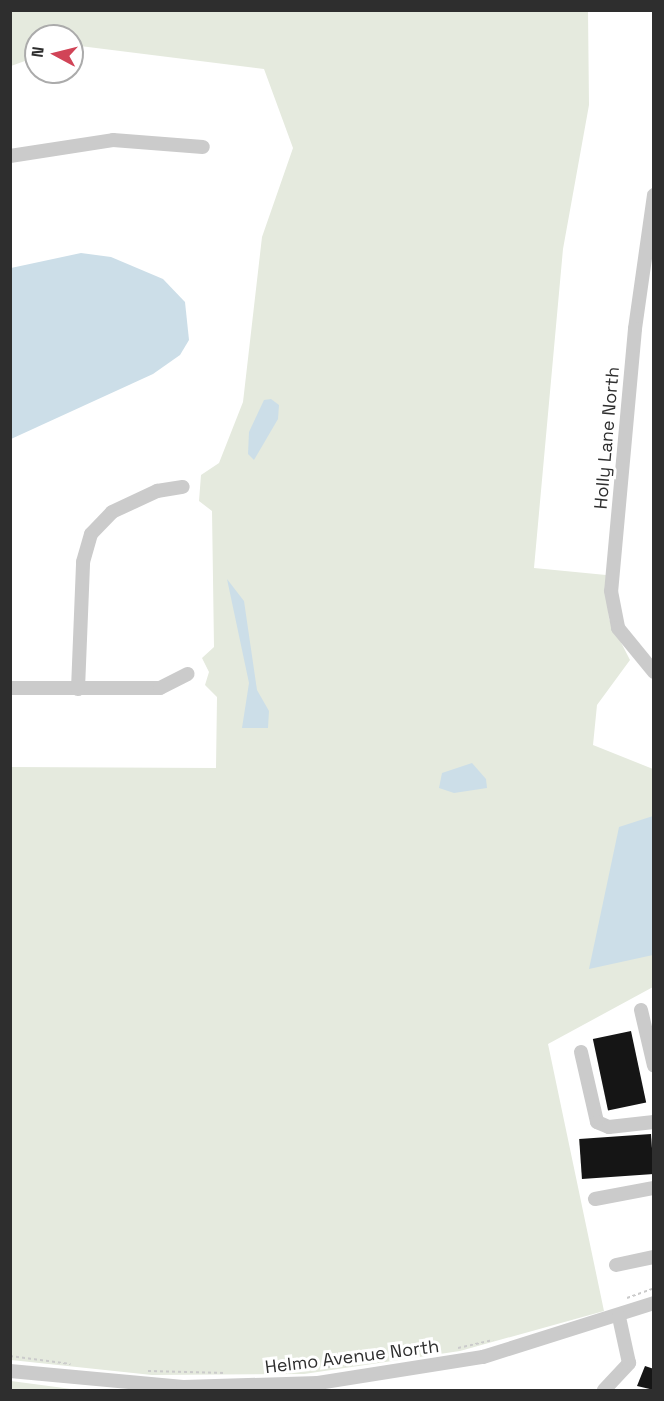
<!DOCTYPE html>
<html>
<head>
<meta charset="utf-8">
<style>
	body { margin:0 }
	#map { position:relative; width:664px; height:1401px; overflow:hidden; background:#fff; font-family:"Space Grotesk",sans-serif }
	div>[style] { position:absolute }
	.green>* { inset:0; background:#e5eade }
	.water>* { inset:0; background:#ccdee8 }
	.building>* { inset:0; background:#151515; transform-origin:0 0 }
	.path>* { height:2px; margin-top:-1px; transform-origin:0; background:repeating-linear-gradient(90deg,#cbcbcb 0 3px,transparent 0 6px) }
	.minor>* { height:14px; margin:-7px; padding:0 7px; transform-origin:7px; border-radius:7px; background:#cbcbcb }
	span { translate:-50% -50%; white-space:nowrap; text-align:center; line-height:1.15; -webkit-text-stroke:6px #fff; paint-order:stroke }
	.street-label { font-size:18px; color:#2e2e2e }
	.frame { position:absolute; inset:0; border:12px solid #2e2e2e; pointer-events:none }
	.north { position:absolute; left:24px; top:24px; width:60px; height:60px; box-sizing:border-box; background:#fff; border:2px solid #ababab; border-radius:50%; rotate:277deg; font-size:16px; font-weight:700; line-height:24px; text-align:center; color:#2e2e2e }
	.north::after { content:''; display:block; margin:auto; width:21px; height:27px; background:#d14457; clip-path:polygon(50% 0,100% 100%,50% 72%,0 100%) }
</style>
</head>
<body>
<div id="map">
	<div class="green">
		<div style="clip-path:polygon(11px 11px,588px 11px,589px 105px,563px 249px,534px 568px,606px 575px,609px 619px,630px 660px,597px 705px,593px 745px,653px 769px,653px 987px,548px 1044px,604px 1311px,460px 1351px,304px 1374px,152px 1375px,11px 1360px,11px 767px,216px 768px,217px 697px,205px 685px,209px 672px,202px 658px,214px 647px,212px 511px,199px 501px,201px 475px,219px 463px,243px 402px,262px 237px,293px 148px,264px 69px,72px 45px,72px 36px,36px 36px,36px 57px,11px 66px)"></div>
		<div style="clip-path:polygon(11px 1381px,79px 1390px,85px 1390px,11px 1390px)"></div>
	</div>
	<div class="water">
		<div style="clip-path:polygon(81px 253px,111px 257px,163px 279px,185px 302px,189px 340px,180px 355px,153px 374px,11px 439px,11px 268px)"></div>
		<div style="clip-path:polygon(271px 399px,279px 405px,278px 419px,254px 460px,248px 454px,249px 432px,264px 400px)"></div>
		<div style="clip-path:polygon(227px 579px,244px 601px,257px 690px,269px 711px,268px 728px,242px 728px,249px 683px)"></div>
		<div style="clip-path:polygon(472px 763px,486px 779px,487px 788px,454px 793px,439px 788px,442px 773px)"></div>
		<div style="clip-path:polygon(653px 816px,653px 955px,589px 969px,619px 827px)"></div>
	</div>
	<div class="building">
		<div style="left:631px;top:1031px;width:73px;height:39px;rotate:78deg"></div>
		<div style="left:651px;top:1134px;width:40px;height:72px;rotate:86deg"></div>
		<div style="clip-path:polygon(645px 1366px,654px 1369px,654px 1390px,637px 1386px)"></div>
	</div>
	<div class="path">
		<div style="left:627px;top:1298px;width:29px;rotate:-20deg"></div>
		<div style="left:458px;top:1348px;width:36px;rotate:-13deg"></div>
		<div style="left:10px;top:1356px;width:61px;rotate:7.6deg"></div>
		<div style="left:148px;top:1371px;width:78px;rotate:1.5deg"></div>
		<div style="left:279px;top:1371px;width:69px;rotate:-5deg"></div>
	</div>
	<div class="minor">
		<div style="left:10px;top:156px;width:104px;rotate:-8.8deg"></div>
		<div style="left:113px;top:140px;width:90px;rotate:4.4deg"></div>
		<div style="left:654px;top:195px;width:135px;rotate:98.1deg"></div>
		<div style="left:635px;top:329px;width:263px;rotate:95.2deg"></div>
		<div style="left:611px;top:591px;width:38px;rotate:79deg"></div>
		<div style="left:618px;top:628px;width:57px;rotate:50.7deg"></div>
		<div style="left:10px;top:688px;width:150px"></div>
		<div style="left:160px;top:688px;width:31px;rotate:-27deg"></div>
		<div style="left:78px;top:689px;width:127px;rotate:-87.7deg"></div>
		<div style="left:83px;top:562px;width:29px;rotate:-74deg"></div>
		<div style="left:91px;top:534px;width:30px;rotate:-46deg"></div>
		<div style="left:112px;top:512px;width:50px;rotate:-25deg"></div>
		<div style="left:157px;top:491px;width:26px;rotate:-9deg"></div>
		<div style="left:641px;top:1010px;width:57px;rotate:76.9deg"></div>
		<div style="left:581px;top:1052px;width:72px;rotate:77.1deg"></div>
		<div style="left:597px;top:1122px;width:13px;rotate:23deg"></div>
		<div style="left:609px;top:1127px;width:45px;rotate:-6.3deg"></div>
		<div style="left:595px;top:1199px;width:60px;rotate:-10.6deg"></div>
		<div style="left:616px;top:1265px;width:39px;rotate:-12deg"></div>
		<div style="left:10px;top:1371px;width:174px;rotate:5.3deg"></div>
		<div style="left:183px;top:1387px;width:135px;rotate:-1.7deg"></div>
		<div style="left:318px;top:1383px;width:167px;rotate:-9deg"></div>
		<div style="left:483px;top:1357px;width:179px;rotate:-17.5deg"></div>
		<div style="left:604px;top:1390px;width:37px;rotate:-47deg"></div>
		<div style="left:629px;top:1363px;width:47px;rotate:-102.3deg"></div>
	</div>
	<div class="street-label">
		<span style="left:607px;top:438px;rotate:-85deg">Holly Lane North</span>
		<span style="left:352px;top:1357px;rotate:-7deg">Helmo Avenue North</span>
	</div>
	<div class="frame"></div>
	<div class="north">N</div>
</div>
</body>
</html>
